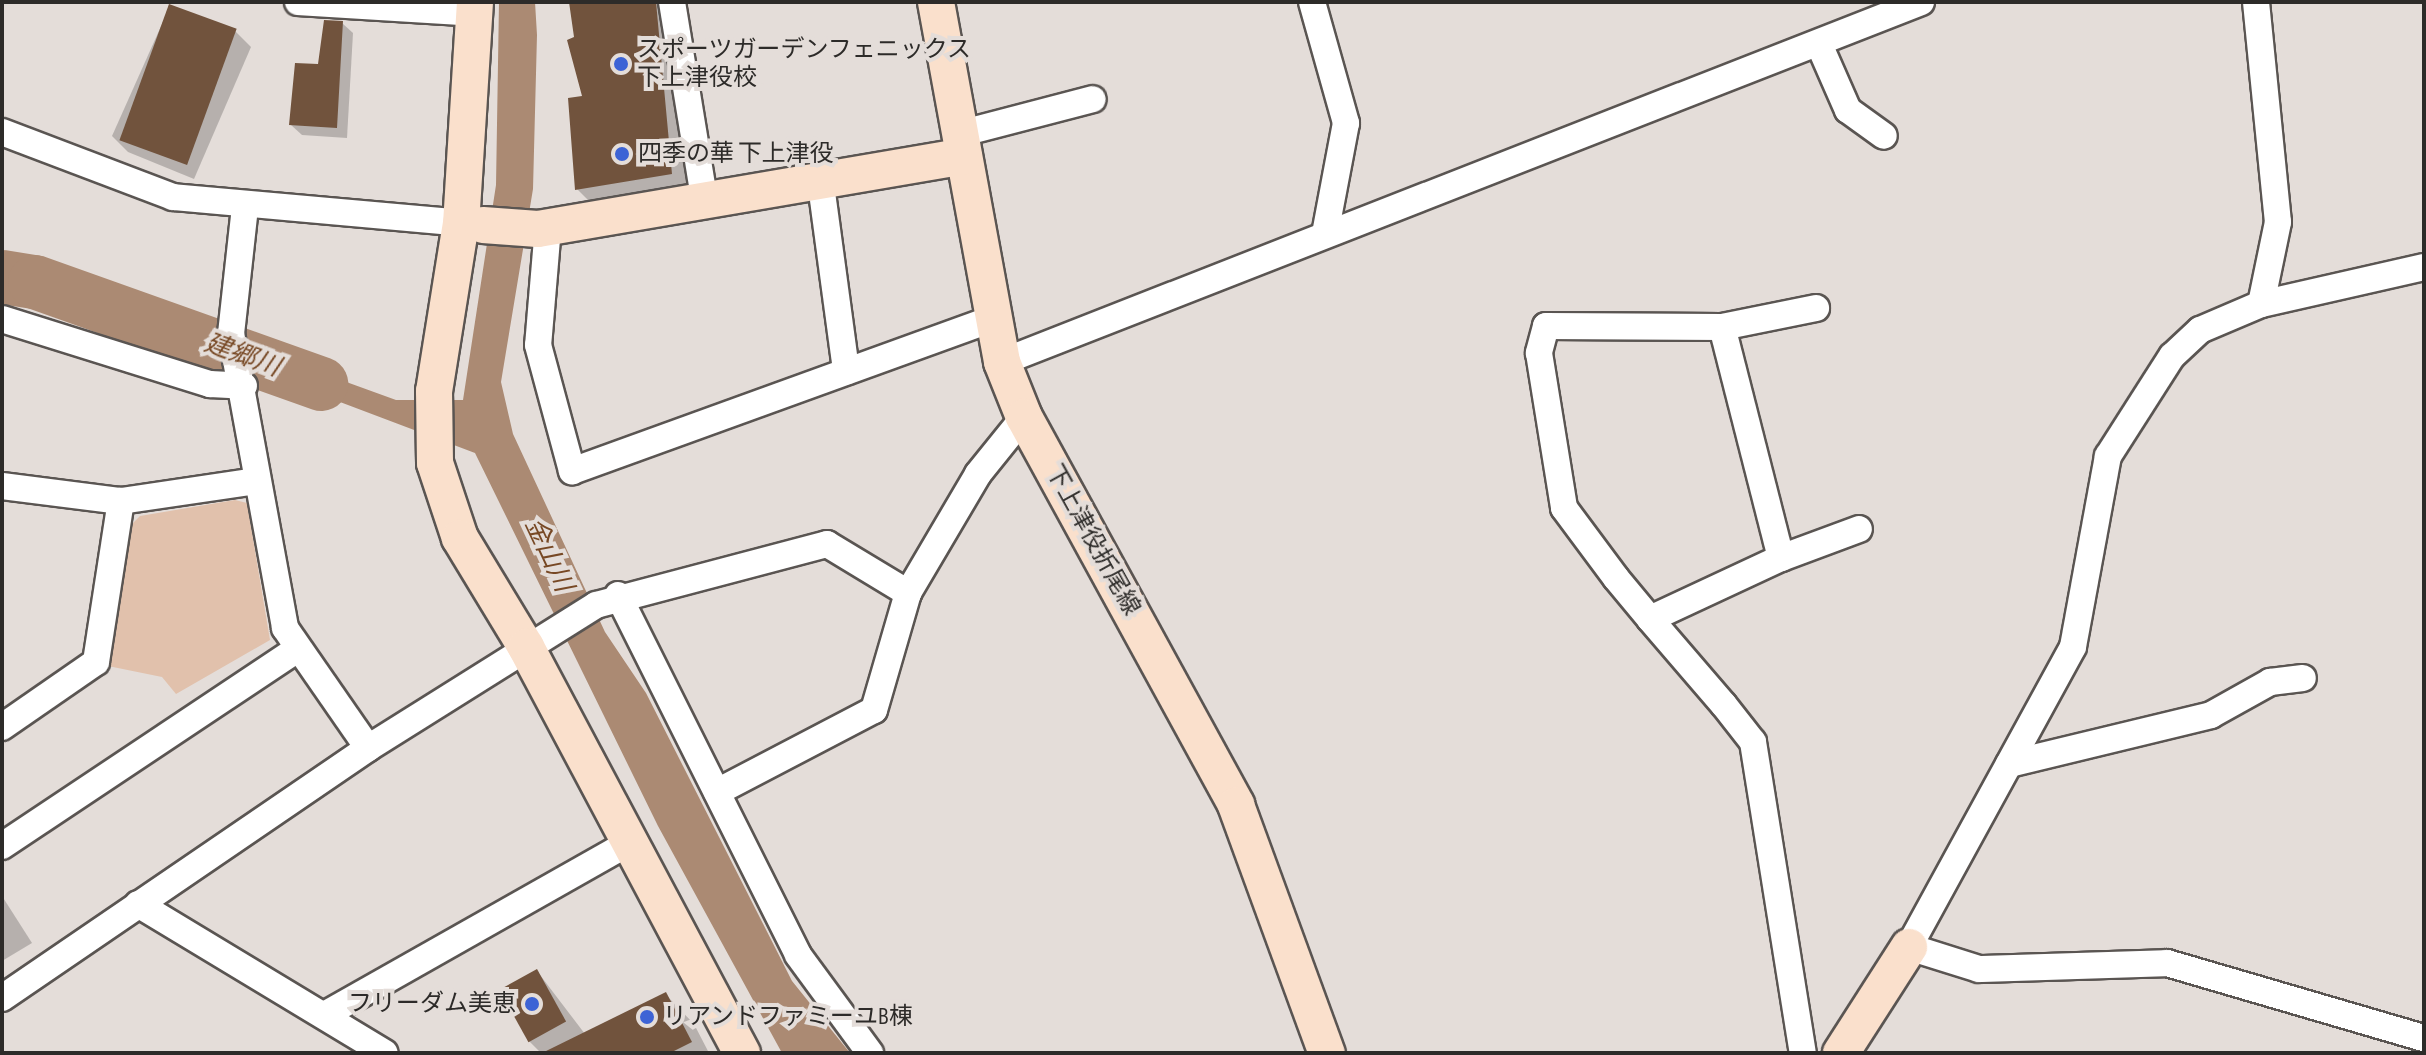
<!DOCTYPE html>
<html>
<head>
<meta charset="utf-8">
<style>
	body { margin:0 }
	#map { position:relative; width:2426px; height:1055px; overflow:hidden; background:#e4ddd9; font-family:"Sofia Sans Condensed","Noto Sans JP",sans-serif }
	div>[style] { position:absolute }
	.green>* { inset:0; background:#e1c1ac }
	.water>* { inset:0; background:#ab8a73 }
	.shadow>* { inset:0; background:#0003 }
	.river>* { height:54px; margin:-27px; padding:0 27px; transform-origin:27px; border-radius:27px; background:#ab8a73 }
	.building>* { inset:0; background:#71533d; transform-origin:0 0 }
	.roads { filter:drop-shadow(2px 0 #5a5552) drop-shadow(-2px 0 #5a5552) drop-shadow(0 2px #5a5552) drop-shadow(0 -2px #5a5552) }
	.street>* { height:26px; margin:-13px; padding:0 13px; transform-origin:13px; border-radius:13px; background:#fff }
	.secondary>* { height:36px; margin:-18px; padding:0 18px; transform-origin:18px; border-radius:18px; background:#fae0cc }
	.dots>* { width:22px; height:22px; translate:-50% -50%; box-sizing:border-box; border:4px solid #e4ddd9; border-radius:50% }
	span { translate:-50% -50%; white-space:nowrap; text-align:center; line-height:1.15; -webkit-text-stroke:8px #e4ddd9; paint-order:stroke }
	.poi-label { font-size:24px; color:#2d2b29 }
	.left { translate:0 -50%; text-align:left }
	.right { translate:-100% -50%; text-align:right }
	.street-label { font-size:24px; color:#2d2b29 }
	.water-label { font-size:26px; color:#774824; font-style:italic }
	.frame { position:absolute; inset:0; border:4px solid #2d2b29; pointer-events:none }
</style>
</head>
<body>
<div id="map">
	<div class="green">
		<div style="clip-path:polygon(235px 500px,247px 503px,270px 640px,176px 694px,162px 677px,108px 666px,128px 528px,140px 516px)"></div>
	</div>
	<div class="water">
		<div style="clip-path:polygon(499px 2px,535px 2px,537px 35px,533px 189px,501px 382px,513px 434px,605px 632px,646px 693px,792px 981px,850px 1053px,782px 1053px,658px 826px,475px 453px,253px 369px,250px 347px,396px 400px,463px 400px,496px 185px)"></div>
	</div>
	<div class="shadow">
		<div style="clip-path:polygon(571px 2px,668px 2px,687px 189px,593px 205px,577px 189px,584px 98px)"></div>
		<div style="clip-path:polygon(170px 6px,235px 31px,251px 47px,194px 179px,128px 152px,112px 136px)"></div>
		<div style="clip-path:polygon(342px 23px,353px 33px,347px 138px,302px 135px,291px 125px)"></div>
		<div style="clip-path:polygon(2px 896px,32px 943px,2px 961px)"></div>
		<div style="clip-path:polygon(537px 971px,585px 1034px,666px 995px,694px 1024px,709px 1053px,541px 1053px,528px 1040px)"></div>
	</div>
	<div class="river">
		<div style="left:2px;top:277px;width:33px;rotate:9deg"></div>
		<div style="left:35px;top:282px;width:304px;rotate:19.6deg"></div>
	</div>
	<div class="building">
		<div style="clip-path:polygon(569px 2px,656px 2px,672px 174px,575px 190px,568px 98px,582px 96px,567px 40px,574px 37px)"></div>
		<div style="left:169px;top:4px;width:72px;height:145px;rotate:20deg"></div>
		<div style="clip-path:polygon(324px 20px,343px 21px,337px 128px,289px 125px,295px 63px,318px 64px)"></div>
		<div style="left:537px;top:969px;width:60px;height:43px;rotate:61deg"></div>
		<div style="clip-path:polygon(666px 992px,692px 1042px,670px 1053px,542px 1053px)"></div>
	</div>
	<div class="roads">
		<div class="street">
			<div style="left:298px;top:2px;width:179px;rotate:3.5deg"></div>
			<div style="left:672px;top:2px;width:204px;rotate:80.7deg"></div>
			<div style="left:1312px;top:2px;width:126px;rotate:74.3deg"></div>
			<div style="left:1346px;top:123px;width:113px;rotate:100.7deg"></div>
			<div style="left:2256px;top:2px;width:221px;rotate:84.3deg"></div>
			<div style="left:2278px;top:222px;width:84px;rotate:101.7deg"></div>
			<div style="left:1819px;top:44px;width:72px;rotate:66.3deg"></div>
			<div style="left:1848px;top:110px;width:44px;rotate:35.8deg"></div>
			<div style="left:2px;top:132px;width:183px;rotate:20.8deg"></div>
			<div style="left:173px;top:197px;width:304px;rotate:5.1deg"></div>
			<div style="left:959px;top:134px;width:138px;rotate:-14.6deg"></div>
			<div style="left:821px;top:185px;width:188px;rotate:82.3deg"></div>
			<div style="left:245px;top:207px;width:127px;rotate:96.3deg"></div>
			<div style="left:231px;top:333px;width:300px;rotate:79.6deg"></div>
			<div style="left:285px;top:628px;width:146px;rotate:55.3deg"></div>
			<div style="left:548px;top:227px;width:118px;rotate:94.8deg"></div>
			<div style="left:538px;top:345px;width:131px;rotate:74.9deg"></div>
			<div style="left:572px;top:471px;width:446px;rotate:-19.9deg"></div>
			<div style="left:2424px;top:267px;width:167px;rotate:167.2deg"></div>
			<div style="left:2261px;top:304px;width:66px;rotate:156.9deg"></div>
			<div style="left:2200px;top:330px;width:38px;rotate:137deg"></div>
			<div style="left:2172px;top:356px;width:119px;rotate:122.6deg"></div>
			<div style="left:2108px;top:456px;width:194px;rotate:100.4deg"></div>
			<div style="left:2073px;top:647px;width:342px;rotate:118.7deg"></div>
			<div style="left:1909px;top:947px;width:73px;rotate:17.4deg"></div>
			<div style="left:1979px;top:969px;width:188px;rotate:-1.8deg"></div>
			<div style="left:2167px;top:963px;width:268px;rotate:16.3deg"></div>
			<div style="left:2px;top:319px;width:218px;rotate:17.4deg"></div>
			<div style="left:210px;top:384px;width:34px;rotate:3deg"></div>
			<div style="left:1722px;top:327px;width:96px;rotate:-11.4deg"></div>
			<div style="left:1002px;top:362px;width:987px;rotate:-21.39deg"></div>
			<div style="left:2px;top:486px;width:120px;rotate:7.2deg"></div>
			<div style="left:121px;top:501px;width:136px;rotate:-8.4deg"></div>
			<div style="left:1781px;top:558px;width:83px;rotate:-20.4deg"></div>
			<div style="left:618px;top:595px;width:402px;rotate:63.4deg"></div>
			<div style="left:798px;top:955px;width:122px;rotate:53.7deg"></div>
			<div style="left:1650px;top:619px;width:145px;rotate:-25deg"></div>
			<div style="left:1781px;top:558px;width:238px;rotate:-104.3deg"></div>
			<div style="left:1722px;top:327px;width:176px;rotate:-179.7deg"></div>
			<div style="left:1546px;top:326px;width:28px;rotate:105deg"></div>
			<div style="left:1539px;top:353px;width:157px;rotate:80.8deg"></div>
			<div style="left:1564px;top:508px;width:87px;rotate:53.4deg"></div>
			<div style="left:1616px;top:578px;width:53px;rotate:50.3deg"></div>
			<div style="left:1650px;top:619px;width:113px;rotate:49.3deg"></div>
			<div style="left:1724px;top:705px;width:47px;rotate:51.9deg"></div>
			<div style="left:1753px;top:742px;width:315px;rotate:80.9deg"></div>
			<div style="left:2px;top:727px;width:114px;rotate:-34.7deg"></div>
			<div style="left:96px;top:662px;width:163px;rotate:-81.2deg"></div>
			<div style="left:2009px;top:764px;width:208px;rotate:-13.6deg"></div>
			<div style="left:2211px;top:715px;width:68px;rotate:-29.2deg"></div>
			<div style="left:2270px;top:682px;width:33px;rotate:-7deg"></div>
			<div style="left:717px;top:792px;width:177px;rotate:-27.6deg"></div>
			<div style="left:874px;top:710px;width:122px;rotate:-73.8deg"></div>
			<div style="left:908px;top:593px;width:138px;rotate:-59.5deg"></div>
			<div style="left:978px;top:474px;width:73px;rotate:-51.1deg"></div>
			<div style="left:2px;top:846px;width:355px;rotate:-33.7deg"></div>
			<div style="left:138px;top:904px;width:288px;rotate:31.1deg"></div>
			<div style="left:2px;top:998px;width:443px;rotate:-34.3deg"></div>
			<div style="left:368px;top:748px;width:269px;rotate:-32.1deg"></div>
			<div style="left:596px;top:605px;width:239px;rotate:-14.8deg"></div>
			<div style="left:827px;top:544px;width:95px;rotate:31.2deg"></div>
			<div style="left:328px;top:1013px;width:345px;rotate:-29.5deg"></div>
		</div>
		<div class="secondary">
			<div style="left:475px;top:2px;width:221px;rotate:93.6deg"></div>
			<div style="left:461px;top:223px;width:170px;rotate:99.1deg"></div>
			<div style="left:434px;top:391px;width:72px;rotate:89.2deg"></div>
			<div style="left:435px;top:463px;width:79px;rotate:71.6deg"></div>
			<div style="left:460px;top:538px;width:127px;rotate:58.8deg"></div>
			<div style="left:526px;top:647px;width:460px;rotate:62deg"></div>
			<div style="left:936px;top:2px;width:366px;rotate:79.6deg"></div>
			<div style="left:1002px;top:362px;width:59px;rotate:68.2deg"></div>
			<div style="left:1024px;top:417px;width:442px;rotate:61.3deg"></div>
			<div style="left:1236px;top:805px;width:264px;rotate:69.9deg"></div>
			<div style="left:483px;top:225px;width:55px;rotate:4.2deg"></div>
			<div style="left:538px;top:229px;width:432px;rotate:-9.7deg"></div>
			<div style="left:1841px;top:1053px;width:126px;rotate:-57.3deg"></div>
		</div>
	</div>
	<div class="dots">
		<div style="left:621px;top:64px;background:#3d63d5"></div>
		<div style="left:622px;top:154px;background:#3d63d5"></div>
		<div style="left:532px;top:1004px;background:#3d63d5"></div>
		<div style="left:647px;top:1017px;background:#3d63d5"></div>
	</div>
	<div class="poi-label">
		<span class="left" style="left:637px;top:64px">スポーツガーデンフェニックス<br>下上津役校</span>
		<span class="left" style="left:638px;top:154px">四季の華 下上津役</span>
		<span class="right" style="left:516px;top:1004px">フリーダム美恵</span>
		<span class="left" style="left:663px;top:1017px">リアンドファミーユB棟</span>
	</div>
	<div class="street-label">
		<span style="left:1093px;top:540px;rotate:61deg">下上津役折尾線</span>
	</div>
	<div class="water-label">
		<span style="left:242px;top:356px;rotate:20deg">建郷川</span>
		<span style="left:548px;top:555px;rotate:65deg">金山川</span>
	</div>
	<div class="frame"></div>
</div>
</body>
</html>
